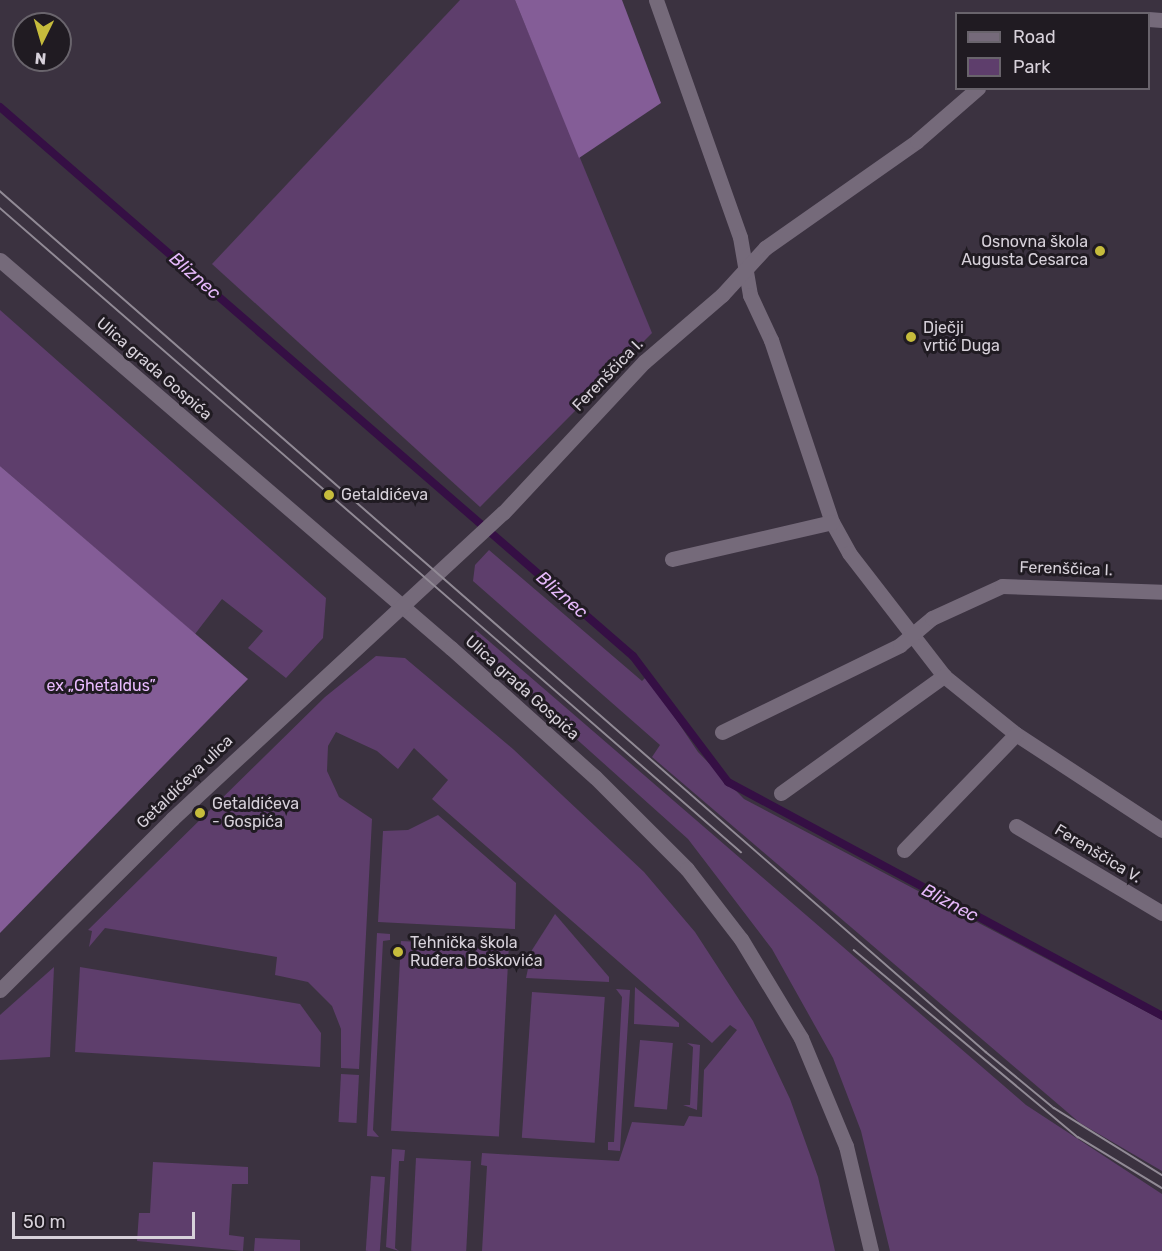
<!DOCTYPE html>
<html>
<head>
<meta charset="utf-8">
<style>
	body { margin:0 }
	#map { position:relative; width:1162px; height:1251px; overflow:hidden; background:#3b3240; font-family:Rubik,sans-serif }
	div>[style] { position:absolute }
	.green>* { inset:0; background:#5e3e6c; transform-origin:0 0 }
	.forest>* { inset:0; background:#845d97 }
	.stream>* { height:8px; margin:-4px; padding:0 4px; transform-origin:4px; border-radius:4px; background:#350f44 }
	.minor>* { height:15px; margin:-7.5px; padding:0 7.5px; transform-origin:7.5px; border-radius:7.5px; background:#756a7a }
	.tram>* { height:1.5px; margin:-0.75px; padding:0 0.75px; transform-origin:0.75px; border-radius:0.75px; background:#918a95 }
	.dots>* { width:16px; height:16px; translate:-50% -50%; box-sizing:border-box; border:3px solid #201b22; border-radius:50% }
	span { translate:-50% -50%; white-space:nowrap; text-align:center; line-height:1.15; -webkit-text-stroke:6px #201b22; paint-order:stroke }
	.poi-label { font-size:16px; color:#d7d1da }
	.right { translate:-100% -50%; text-align:right }
	.left { translate:0 -50%; text-align:left }
	.street-label { font-size:16px; color:#d7d1da }
	.park-label { font-size:16px; color:#e9bbfe }
	.water-label { font-size:18px; color:#e5b8fa; font-style:italic }
	.legend { position:absolute; left:955px; top:12px; width:195px; height:78px; box-sizing:border-box; background:#201b22; border:2px solid #69646c; margin:0; padding:8px 10px; list-style:none; font-size:18px; color:#d7d1da }
	.legend li { display:flex; align-items:center; gap:12px; height:30px }
	.legend b { width:30px; border:2px solid #69646c }
	.north { position:absolute; left:12px; top:12px; width:60px; height:60px; box-sizing:border-box; background:#201b22; border:2px solid #69646c; border-radius:50%; rotate:185deg; font-size:16px; font-weight:700; line-height:24px; text-align:center; color:#d7d1da }
	.north::after { content:''; display:block; margin:auto; width:21px; height:27px; background:#c6bc3c; clip-path:polygon(50% 0,100% 100%,50% 72%,0 100%) }
	.scale { position:absolute; left:12px; top:1212px; width:183px; height:27px; box-sizing:border-box; border:3px solid #d7d1da; border-top:0; padding-left:8px; font-size:18px; line-height:21px; white-space:nowrap; color:#d7d1da; -webkit-text-stroke:4px #201b22; paint-order:stroke }
</style>
</head>
<body>
<div id="map">
	<div class="green">
		<div style="clip-path:polygon(460px 0,515px 0,652px 333px,480px 507px,212px 264px)"></div>
		<div style="clip-path:polygon(0 310px,326px 598px,323px 638px,286px 678px,248px 648px,263px 631px,222px 599px,195px 634px,0 466px)"></div>
		<div style="clip-path:polygon(489px 550px,642px 681px,647px 676px,698px 752px,744px 799px,1162px 1020px,1162px 1171px,1080px 1123px,652px 757px,660px 745px,473px 581px,475px 565px)"></div>
		<div style="clip-path:polygon(476px 630px,1026px 1105px,1162px 1194px,1162px 1251px,890px 1251px,861px 1131px,833px 1058px,772px 949px,688px 839px,466px 640px)"></div>
		<div style="clip-path:polygon(376px 656px,405px 658px,513px 749px,644px 872px,695px 932px,753px 1021px,790px 1099px,818px 1177px,835px 1251px,482px 1251px,487px 1166px,481px 1165px,482px 1153px,619px 1161px,632px 1122px,684px 1126px,689px 1116px,702px 1117px,704px 1070px,737px 1030px,730px 1025px,712px 1043px,432px 799px,448px 780px,414px 748px,398px 769px,377px 751px,336px 732px,328px 746px,327px 771px,339px 797px,372px 819px,359px 1069px,341px 1068px,341px 1029px,332px 1006px,308px 982px,275px 975px,277px 957px,105px 928px,89px 947px,92px 931px,88px 930px,325px 697px)"></div>
		<div style="clip-path:polygon(438px 815px,516px 883px,515px 929px,378px 922px,383px 831px,408px 830px)"></div>
		<div style="clip-path:polygon(555px 914px,609px 977px,609px 982px,526px 978px,532px 950px)"></div>
		<div style="clip-path:polygon(377px 933px,390px 934px,390px 940px,383px 941px,373px 1130px,379px 1137px,367px 1136px)"></div>
		<div style="left:401px;top:941px;width:108px;height:190px;rotate:3deg"></div>
		<div style="clip-path:polygon(54px 967px,50px 1057px,0 1060px,0 1015px)"></div>
		<div style="clip-path:polygon(80px 967px,300px 1004px,321px 1033px,320px 1067px,75px 1052px)"></div>
		<div style="clip-path:polygon(635px 987px,679px 1023px,679px 1027px,634px 1024px)"></div>
		<div style="clip-path:polygon(616px 989px,630px 990px,620px 1151px,608px 1150px,608px 1142px,614px 1142px,622px 997px)"></div>
		<div style="left:532px;top:992px;width:73px;height:146px;rotate:4deg"></div>
		<div style="left:640px;top:1040px;width:33px;height:67px;rotate:5deg"></div>
		<div style="clip-path:polygon(687px 1043px,700px 1045px,697px 1110px,683px 1105px,690px 1105px,693px 1047px)"></div>
		<div style="left:341px;top:1074px;width:18px;height:48px;rotate:3deg"></div>
		<div style="clip-path:polygon(392px 1149px,405px 1150px,404px 1161px,399px 1161px,395px 1248px,399px 1251px,386px 1247px)"></div>
		<div style="left:416px;top:1158px;width:55px;height:93px;rotate:3deg"></div>
		<div style="clip-path:polygon(153px 1162px,248px 1167px,248px 1184px,232px 1184px,229px 1235px,244px 1237px,243px 1251px,137px 1241px,139px 1213px,150px 1213px)"></div>
		<div style="left:371px;top:1176px;width:14px;height:75px;rotate:4deg"></div>
		<div style="clip-path:polygon(255px 1238px,300px 1240px,300px 1251px,254px 1251px)"></div>
	</div>
	<div class="forest">
		<div style="clip-path:polygon(515px 0,622px 0,661px 103px,579px 158px)"></div>
		<div style="clip-path:polygon(0 466px,248px 679px,0 933px)"></div>
	</div>
	<div class="stream">
		<div style="left:0;top:107px;width:838px;rotate:40.94deg"></div>
		<div style="left:633px;top:656px;width:158px;rotate:53deg"></div>
		<div style="left:728px;top:782px;width:493px;rotate:28.3deg"></div>
	</div>
	<div class="minor">
		<div style="left:656px;top:0;width:251px;rotate:70.5deg"></div>
		<div style="left:740px;top:237px;width:59px;rotate:80.2deg"></div>
		<div style="left:750px;top:295px;width:50px;rotate:65deg"></div>
		<div style="left:771px;top:340px;width:192px;rotate:71.5deg"></div>
		<div style="left:832px;top:522px;width:35px;rotate:61deg"></div>
		<div style="left:849px;top:553px;width:155px;rotate:52.3deg"></div>
		<div style="left:944px;top:676px;width:92px;rotate:38.9deg"></div>
		<div style="left:1016px;top:734px;width:175px;rotate:33.3deg"></div>
		<div style="left:1148px;top:19px;width:14px;rotate:4deg"></div>
		<div style="left:0;top:260px;width:595px;rotate:40.71deg"></div>
		<div style="left:451px;top:648px;width:193px;rotate:41.9deg"></div>
		<div style="left:595px;top:777px;width:130px;rotate:45deg"></div>
		<div style="left:687px;top:869px;width:88px;rotate:52.4deg"></div>
		<div style="left:741px;top:939px;width:116px;rotate:58.8deg"></div>
		<div style="left:801px;top:1038px;width:117px;rotate:67.4deg"></div>
		<div style="left:846px;top:1146px;width:108px;rotate:76.6deg"></div>
		<div style="left:672px;top:559px;width:164px;rotate:-13deg"></div>
		<div style="left:722px;top:732px;width:198px;rotate:-26deg"></div>
		<div style="left:900px;top:645px;width:42px;rotate:-40.2deg"></div>
		<div style="left:932px;top:618px;width:77px;rotate:-24.6deg"></div>
		<div style="left:1002px;top:586px;width:160px;rotate:2.1deg"></div>
		<div style="left:781px;top:793px;width:201px;rotate:-35.7deg"></div>
		<div style="left:1016px;top:826px;width:170px;rotate:30.8deg"></div>
		<div style="left:904px;top:850px;width:161px;rotate:-46deg"></div>
		<div style="left:0;top:990px;width:243px;rotate:-44.8deg"></div>
		<div style="left:172px;top:819px;width:451px;rotate:-42.8deg"></div>
		<div style="left:503px;top:513px;width:207px;rotate:-47deg"></div>
		<div style="left:644px;top:362px;width:103px;rotate:-40.7deg"></div>
		<div style="left:722px;top:295px;width:64px;rotate:-47.5deg"></div>
		<div style="left:765px;top:248px;width:186px;rotate:-35.1deg"></div>
		<div style="left:917px;top:141px;width:81px;rotate:-41deg"></div>
	</div>
	<div class="tram">
		<div style="left:0;top:191px;width:1309px;rotate:41.13deg"></div>
		<div style="left:986px;top:1052px;width:88px;rotate:39.5deg"></div>
		<div style="left:1054px;top:1108px;width:127px;rotate:31.8deg"></div>
		<div style="left:0;top:208px;width:982px;rotate:40.99deg"></div>
		<div style="left:854px;top:950px;width:292px;rotate:39.9deg"></div>
		<div style="left:1078px;top:1137px;width:98px;rotate:31.3deg"></div>
	</div>
	<div class="dots">
		<div style="left:1100px;top:251px;background:#c6bc3c"></div>
		<div style="left:911px;top:337px;background:#c6bc3c"></div>
		<div style="left:329px;top:495px;background:#c6bc3c"></div>
		<div style="left:200px;top:813px;background:#c6bc3c"></div>
		<div style="left:398px;top:952px;background:#c6bc3c"></div>
	</div>
	<div class="poi-label">
		<span class="right" style="left:1088px;top:251px">Osnovna škola<br>Augusta Cesarca</span>
		<span class="left" style="left:923px;top:337px">Dječji<br>vrtić Duga</span>
		<span class="left" style="left:341px;top:495px">Getaldićeva</span>
		<span class="left" style="left:212px;top:813px">Getaldićeva<br>- Gospića</span>
		<span class="left" style="left:410px;top:952px">Tehnička škola<br>Ruđera Boškovića</span>
	</div>
	<div class="street-label">
		<span style="left:154px;top:369px;rotate:41deg">Ulica grada Gospića</span>
		<span style="left:608px;top:375px;rotate:-46deg">Ferenščica I.</span>
		<span style="left:1066px;top:569px;rotate:2deg">Ferenščica I.</span>
		<span style="left:522px;top:688px;rotate:42deg">Ulica grada Gospića</span>
		<span style="left:185px;top:782px;rotate:-44deg">Getaldićeva ulica</span>
		<span style="left:1098px;top:854px;rotate:31deg">Ferenščica V.</span>
	</div>
	<div class="park-label">
		<span style="left:101px;top:686px">ex „Ghetaldus”</span>
	</div>
	<div class="water-label">
		<span style="left:195px;top:276px;rotate:41deg">Bliznec</span>
		<span style="left:562px;top:595px;rotate:41deg">Bliznec</span>
		<span style="left:950px;top:903px;rotate:28deg">Bliznec</span>
	</div>
	<ul class="legend">
	<li><b style="height:8px;background:#756a7a"></b>Road</li>
	<li><b style="height:16px;background:#5e3e6c"></b>Park</li>
	</ul>
	<div class="north">N</div>
	<div class="scale">50 m</div>
</div>
</body>
</html>
